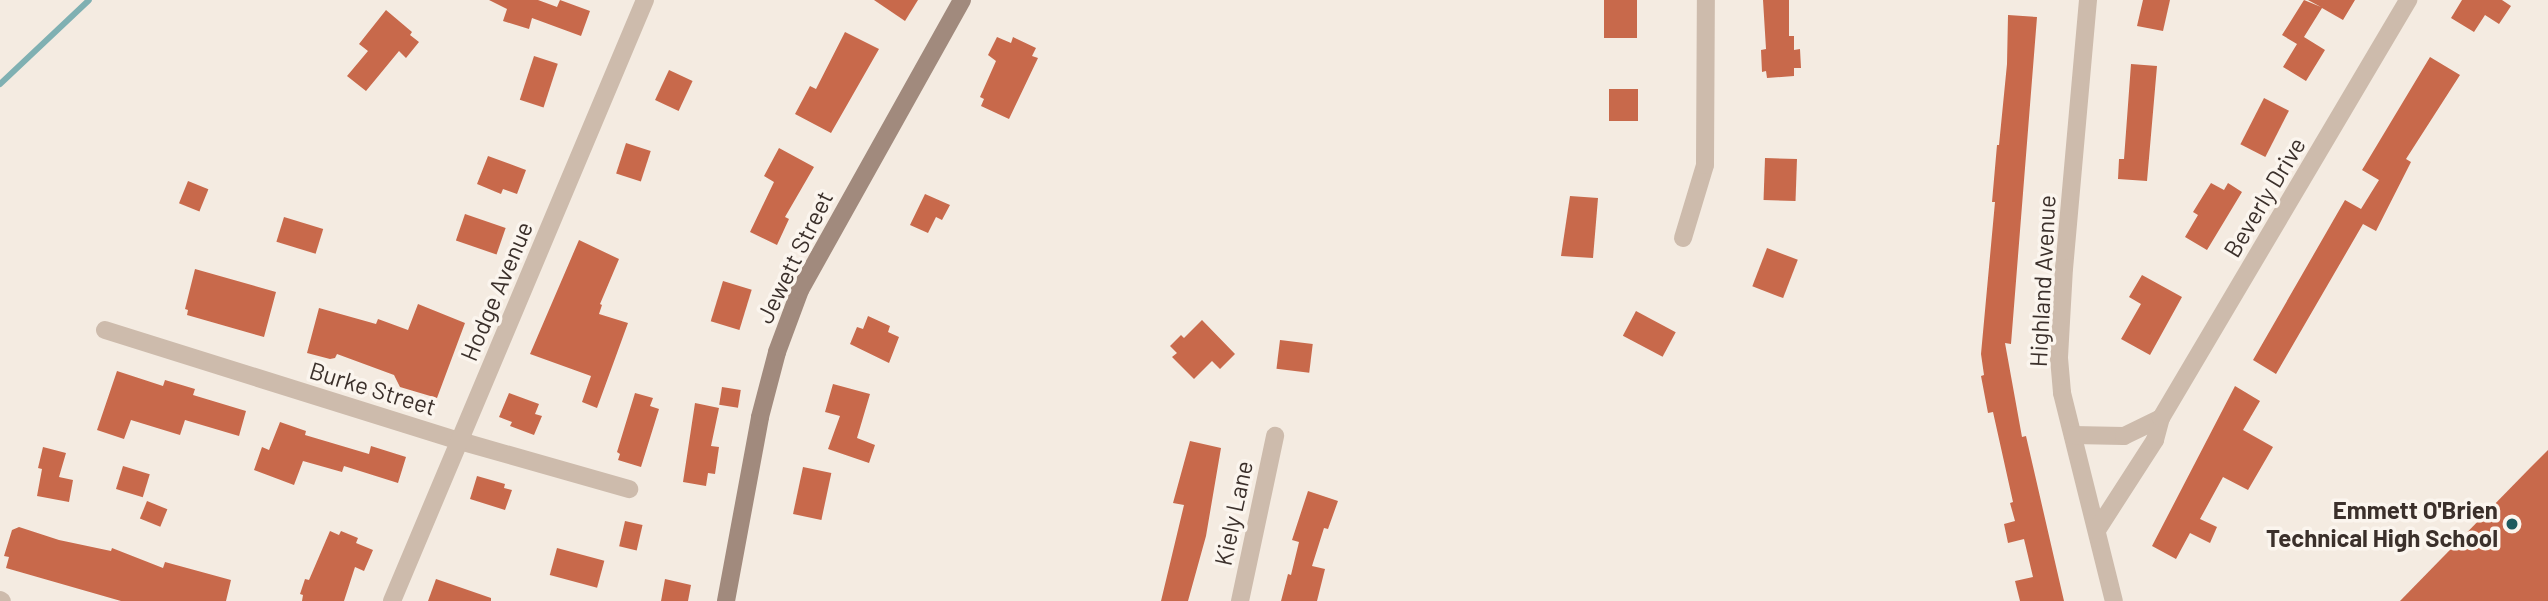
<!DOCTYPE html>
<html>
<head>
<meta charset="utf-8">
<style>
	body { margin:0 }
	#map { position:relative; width:2548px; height:601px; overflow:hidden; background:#f4ebe1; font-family:Barlow,sans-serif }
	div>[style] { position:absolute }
	.stream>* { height:6px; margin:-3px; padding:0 3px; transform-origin:3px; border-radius:3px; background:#7fb0b2 }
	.building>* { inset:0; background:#c8694b; transform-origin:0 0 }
	.street>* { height:18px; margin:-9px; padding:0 9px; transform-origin:9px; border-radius:9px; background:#cdbbac }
	.secondary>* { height:18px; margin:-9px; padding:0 9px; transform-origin:9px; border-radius:9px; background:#a18a7d }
	.dots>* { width:19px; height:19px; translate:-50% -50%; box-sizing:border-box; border:4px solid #fbf5ee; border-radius:50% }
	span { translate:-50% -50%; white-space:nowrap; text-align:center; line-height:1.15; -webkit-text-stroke:7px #fbf5ee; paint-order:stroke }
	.street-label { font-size:24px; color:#3b302b }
	.poi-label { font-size:24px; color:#3b302b; font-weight:700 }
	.right { translate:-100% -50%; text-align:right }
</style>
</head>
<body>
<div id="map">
	<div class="stream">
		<div style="left:0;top:84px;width:122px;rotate:-43.3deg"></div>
	</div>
	<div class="building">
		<div style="clip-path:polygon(489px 0,538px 0,557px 7px,560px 0,590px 11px,581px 36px,532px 18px,529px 29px,503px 21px,507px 9px)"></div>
		<div style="clip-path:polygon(874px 0,918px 0,905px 21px)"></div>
		<div style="left:1604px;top:0;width:33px;height:38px"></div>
		<div style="clip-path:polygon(1763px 0,1789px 0,1789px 36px,1794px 36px,1794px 50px,1800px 49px,1801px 68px,1794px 68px,1794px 76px,1767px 78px,1766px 71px,1762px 72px,1761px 50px,1766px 49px)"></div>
		<div style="clip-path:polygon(2143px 0,2170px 0,2163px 31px,2137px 26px)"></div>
		<div style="clip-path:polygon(2304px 0,2321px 7px,2308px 0,2355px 0,2343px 20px,2322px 8px,2304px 37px,2325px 50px,2306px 81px,2283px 67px,2297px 44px,2282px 35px)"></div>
		<div style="clip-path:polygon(2462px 0,2502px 0,2511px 6px,2499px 24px,2485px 15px,2474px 32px,2451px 18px)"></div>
		<div style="clip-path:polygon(386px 10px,412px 32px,410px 35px,419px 42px,406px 58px,399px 51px,366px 91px,347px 76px,368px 51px,359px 44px)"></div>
		<div style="clip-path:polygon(2008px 15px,2037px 17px,2011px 344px,2005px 343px,2022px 437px,2026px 436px,2064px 601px,2020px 601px,2015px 581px,2033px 577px,2024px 539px,2008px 543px,2004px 524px,2015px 521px,2010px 503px,2013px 502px,1993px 412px,1988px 413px,1981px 376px,1984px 375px,1981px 354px,1995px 202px,1992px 202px,1997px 145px,1999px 145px,2007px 64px)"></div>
		<div style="clip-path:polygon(845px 32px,879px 49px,831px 133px,795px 114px,810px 86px,816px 89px)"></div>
		<div style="clip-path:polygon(997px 37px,1011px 43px,1013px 37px,1036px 48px,1032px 56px,1038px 58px,1009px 119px,981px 106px,984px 99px,980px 97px,996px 61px,988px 55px)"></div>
		<div style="left:534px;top:56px;width:25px;height:46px;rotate:18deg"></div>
		<div style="clip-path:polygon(2430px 57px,2460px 75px,2406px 159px,2411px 162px,2376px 231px,2363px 224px,2276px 374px,2253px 360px,2345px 200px,2361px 209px,2379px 180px,2362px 170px)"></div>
		<div style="clip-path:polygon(2131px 64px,2157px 66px,2147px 181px,2118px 179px,2119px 159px,2124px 159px)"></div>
		<div style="left:669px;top:70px;width:26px;height:33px;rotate:25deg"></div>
		<div style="left:1609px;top:89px;width:29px;height:32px"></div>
		<div style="left:2264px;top:98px;width:28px;height:52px;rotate:27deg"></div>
		<div style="left:626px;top:143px;width:26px;height:32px;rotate:18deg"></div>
		<div style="clip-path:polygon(779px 148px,814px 167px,785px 217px,789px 219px,777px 245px,750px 232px,774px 182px,764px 176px)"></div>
		<div style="clip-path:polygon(488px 156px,526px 170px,517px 194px,503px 189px,501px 194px,477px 184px)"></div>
		<div style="left:1765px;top:158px;width:32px;height:42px;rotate:2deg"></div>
		<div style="left:188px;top:181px;width:22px;height:24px;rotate:22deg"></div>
		<div style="clip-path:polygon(2211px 183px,2224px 190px,2228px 183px,2242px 192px,2207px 250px,2185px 237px,2198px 215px,2193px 212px)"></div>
		<div style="clip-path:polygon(925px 194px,950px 205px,942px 220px,936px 217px,928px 233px,910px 225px)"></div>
		<div style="clip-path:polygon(1570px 196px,1598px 198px,1593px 258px,1561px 256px)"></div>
		<div style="left:465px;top:214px;width:43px;height:28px;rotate:19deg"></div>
		<div style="left:284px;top:217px;width:41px;height:26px;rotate:17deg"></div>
		<div style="clip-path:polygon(579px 240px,619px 259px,600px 304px,602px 305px,599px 314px,628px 323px,597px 408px,582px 402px,591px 376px,530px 354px)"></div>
		<div style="left:1767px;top:248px;width:33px;height:41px;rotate:21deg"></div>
		<div style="clip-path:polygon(195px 269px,276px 292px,264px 337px,187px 315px,188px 310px,185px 309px)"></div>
		<div style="clip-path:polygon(2142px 275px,2182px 297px,2150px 355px,2121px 339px,2141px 304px,2129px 297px)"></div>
		<div style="left:723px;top:281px;width:30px;height:42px;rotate:17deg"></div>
		<div style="clip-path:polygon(418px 304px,465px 323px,437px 398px,400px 387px,394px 375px,337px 354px,335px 358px,330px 359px,307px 353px,319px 308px,376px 324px,378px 319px,408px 330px)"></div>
		<div style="left:1636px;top:311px;width:45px;height:28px;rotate:28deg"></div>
		<div style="clip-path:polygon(868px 316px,890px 326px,888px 332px,899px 337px,889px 363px,850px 344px,857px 327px,863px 329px)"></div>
		<div style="clip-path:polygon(1202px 320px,1235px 354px,1220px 369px,1212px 361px,1194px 379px,1172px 357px,1177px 353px,1170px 346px,1181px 335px,1184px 338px)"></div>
		<div style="left:1280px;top:340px;width:33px;height:29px;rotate:7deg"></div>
		<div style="clip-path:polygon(117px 371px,163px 386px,165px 380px,195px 389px,193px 395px,246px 411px,239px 436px,185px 420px,180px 435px,131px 420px,124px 439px,97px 430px)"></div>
		<div style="clip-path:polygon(833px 384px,870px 394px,857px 438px,875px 445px,869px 463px,828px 449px,840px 416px,825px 412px)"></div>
		<div style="clip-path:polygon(2235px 386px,2260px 401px,2243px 430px,2273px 447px,2248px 490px,2223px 477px,2200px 519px,2217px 527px,2210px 543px,2190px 533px,2176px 559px,2152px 546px)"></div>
		<div style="left:722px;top:387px;width:19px;height:18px;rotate:9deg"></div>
		<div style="clip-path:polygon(509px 393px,539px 404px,535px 414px,542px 416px,534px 435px,510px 426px,512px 422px,499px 417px)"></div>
		<div style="clip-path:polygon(635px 393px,653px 398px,650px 406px,659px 409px,641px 467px,618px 460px,620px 454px,617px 452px)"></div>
		<div style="clip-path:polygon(695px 403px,719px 408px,711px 446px,719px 447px,715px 474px,708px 473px,706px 486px,683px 482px)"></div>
		<div style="clip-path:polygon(280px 422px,306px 431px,305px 435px,369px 454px,371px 446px,406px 457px,398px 483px,344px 466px,342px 472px,303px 461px,294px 485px,254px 470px,262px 447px,269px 450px)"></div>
		<div style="clip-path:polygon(1190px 441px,1221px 448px,1206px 536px,1188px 601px,1161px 601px,1184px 505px,1173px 503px)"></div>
		<div style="clip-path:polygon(43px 447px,66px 453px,59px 477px,73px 480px,69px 502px,37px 496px,42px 469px,38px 468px)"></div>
		<div style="clip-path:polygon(2548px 450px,2548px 601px,2400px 601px,2530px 468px)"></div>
		<div style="left:123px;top:466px;width:28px;height:24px;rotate:17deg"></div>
		<div style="left:803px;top:467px;width:29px;height:48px;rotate:12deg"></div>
		<div style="clip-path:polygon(477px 476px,505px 484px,504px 488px,512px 490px,505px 510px,470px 499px)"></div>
		<div style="clip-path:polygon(1308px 491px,1338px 501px,1328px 529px,1324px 528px,1312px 566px,1325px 569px,1317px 601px,1281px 601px,1288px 574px,1291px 575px,1299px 542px,1292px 540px)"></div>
		<div style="left:147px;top:501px;width:22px;height:19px;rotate:22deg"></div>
		<div style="left:625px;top:521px;width:18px;height:26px;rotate:13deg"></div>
		<div style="clip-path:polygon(19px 527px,59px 540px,111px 551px,112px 548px,163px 568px,165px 562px,231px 580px,226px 601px,121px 601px,6px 568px,9px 557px,4px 556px,12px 530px)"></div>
		<div style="clip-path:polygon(330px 531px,339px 535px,341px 531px,358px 538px,356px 543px,373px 550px,364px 571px,355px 567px,344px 601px,302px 601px,303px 595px,300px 594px,305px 579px,309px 580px)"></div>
		<div style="left:557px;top:548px;width:49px;height:28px;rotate:15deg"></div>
		<div style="clip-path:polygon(436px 579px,491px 598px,491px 601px,428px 601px)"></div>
		<div style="clip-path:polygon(665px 579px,691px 585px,688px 601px,661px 601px)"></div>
	</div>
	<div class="street">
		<div style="left:2088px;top:0;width:269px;rotate:95.1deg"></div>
		<div style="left:2064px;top:268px;width:90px;rotate:93.2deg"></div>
		<div style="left:2059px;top:358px;width:35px;rotate:85deg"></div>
		<div style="left:2062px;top:393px;width:214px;rotate:76deg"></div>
		<div style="left:1683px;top:238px;width:76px;rotate:-73.2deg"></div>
		<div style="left:1705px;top:165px;width:165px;rotate:-89.7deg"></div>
		<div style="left:105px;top:330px;width:372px;rotate:17.4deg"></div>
		<div style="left:460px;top:441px;width:176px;rotate:15.9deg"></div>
		<div style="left:2073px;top:435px;width:51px;rotate:1.1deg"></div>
		<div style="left:2124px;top:436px;width:41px;rotate:-25.9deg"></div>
		<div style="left:2097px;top:530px;width:107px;rotate:-57.2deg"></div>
		<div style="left:2155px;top:440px;width:23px;rotate:-75deg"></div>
		<div style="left:2161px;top:418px;width:486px;rotate:-59.4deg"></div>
		<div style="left:0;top:600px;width:2px;rotate:27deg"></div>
		<div style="left:392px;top:601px;width:652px;rotate:-67.17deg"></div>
		<div style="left:1240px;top:601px;width:169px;rotate:-78deg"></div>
	</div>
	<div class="secondary">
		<div style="left:726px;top:601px;width:187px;rotate:-79.5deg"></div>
		<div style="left:760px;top:417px;width:67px;rotate:-75.3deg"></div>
		<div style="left:777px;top:352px;width:66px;rotate:-69.6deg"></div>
		<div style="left:800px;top:290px;width:332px;rotate:-60.8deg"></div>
	</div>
	<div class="dots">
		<div style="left:2512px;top:524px;background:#1f5a5e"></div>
	</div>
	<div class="street-label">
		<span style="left:2264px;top:197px;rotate:-59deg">Beverly Drive</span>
		<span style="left:794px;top:257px;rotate:-64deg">Jewett Street</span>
		<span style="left:2042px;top:281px;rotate:-87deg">Highland Avenue</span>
		<span style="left:496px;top:291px;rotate:-67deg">Hodge Avenue</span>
		<span style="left:373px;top:388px;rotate:17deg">Burke Street</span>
		<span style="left:1233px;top:513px;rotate:-78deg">Kiely Lane</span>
	</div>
	<div class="poi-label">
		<span class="right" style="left:2498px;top:524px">Emmett O'Brien<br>Technical High School</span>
	</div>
</div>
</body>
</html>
